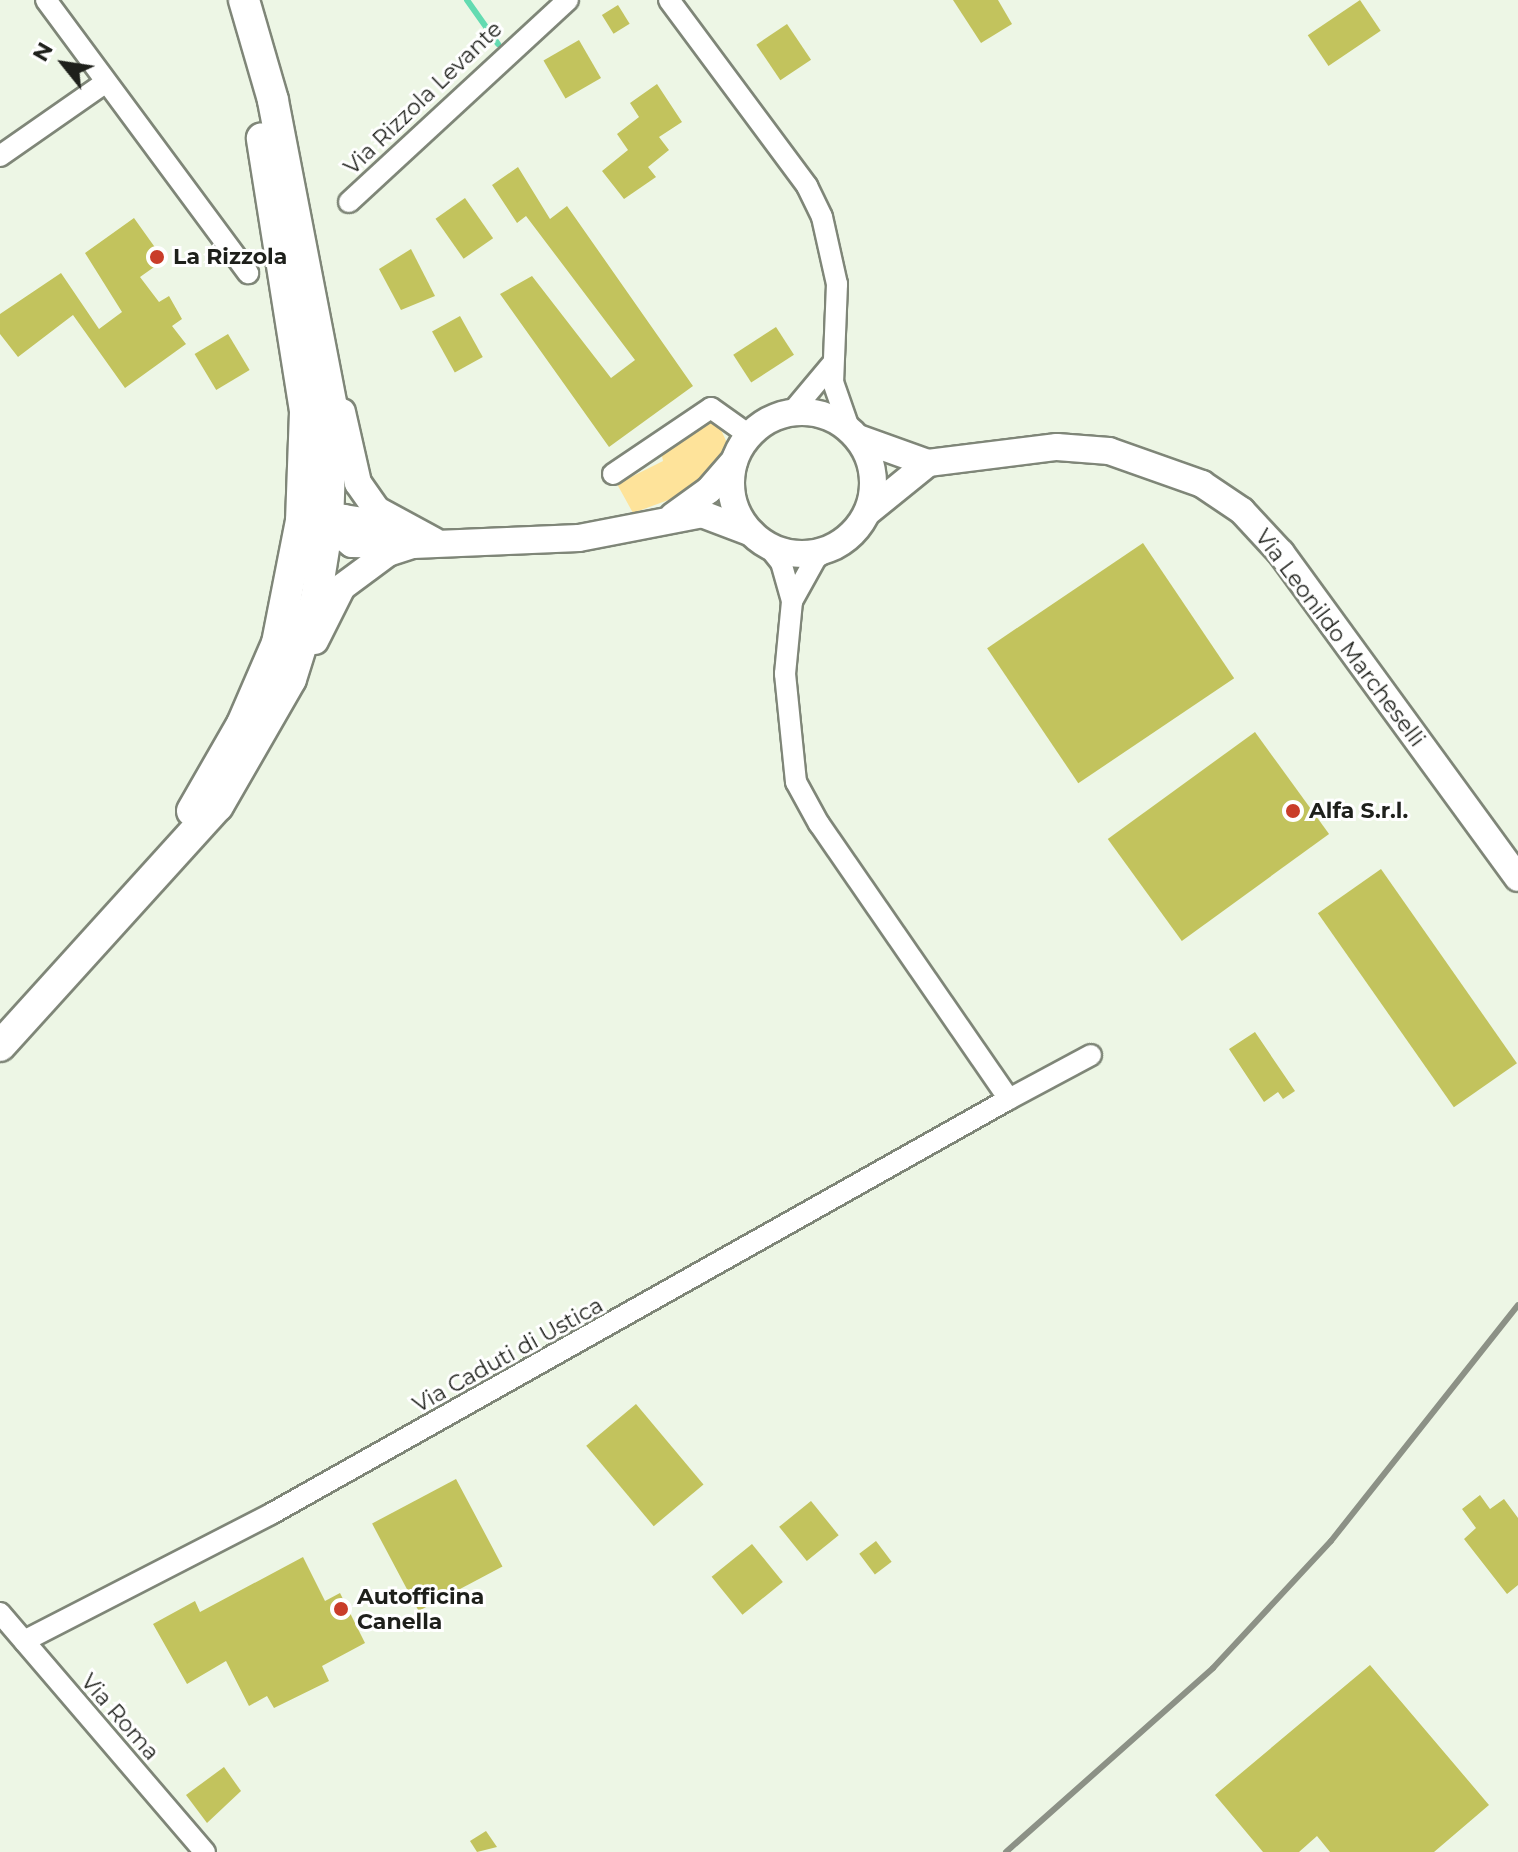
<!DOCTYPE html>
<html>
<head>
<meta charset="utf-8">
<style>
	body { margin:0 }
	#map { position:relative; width:1518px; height:1852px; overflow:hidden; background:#edf6e5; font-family:Montserrat,sans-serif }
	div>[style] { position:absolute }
	.green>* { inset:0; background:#fee39a }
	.stream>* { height:6px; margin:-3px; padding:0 3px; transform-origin:3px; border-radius:3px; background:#63dbb1 }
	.building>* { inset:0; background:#c2c35d; transform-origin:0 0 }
	.roads { filter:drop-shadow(2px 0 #7f8678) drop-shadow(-2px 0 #7f8678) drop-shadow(0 2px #7f8678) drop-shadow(0 -2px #7f8678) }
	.minor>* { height:20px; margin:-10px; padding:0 10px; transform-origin:10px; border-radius:10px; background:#fff }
	.tertiary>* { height:26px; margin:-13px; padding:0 13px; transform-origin:13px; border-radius:13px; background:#fff }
	.tertiary>.ring { margin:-13px; padding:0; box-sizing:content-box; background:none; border:26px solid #fff; border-radius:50% }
	.secondary>* { height:30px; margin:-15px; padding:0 15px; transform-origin:15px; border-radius:15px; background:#fff }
	.rail>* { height:6px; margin:-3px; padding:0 3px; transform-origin:3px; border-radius:3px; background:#8c9186 }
	.dots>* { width:22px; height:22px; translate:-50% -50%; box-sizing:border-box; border:4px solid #fff; border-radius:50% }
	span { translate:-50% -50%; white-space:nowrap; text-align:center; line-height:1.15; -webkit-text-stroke:6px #fff; paint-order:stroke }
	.street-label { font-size:22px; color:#1e201b }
	.poi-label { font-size:22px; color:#1e201b; font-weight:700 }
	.left { translate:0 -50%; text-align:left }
	.north { position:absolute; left:24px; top:24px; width:80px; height:80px; -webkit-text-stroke:6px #fff; paint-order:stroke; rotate:300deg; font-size:22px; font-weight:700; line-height:32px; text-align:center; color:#1e201b }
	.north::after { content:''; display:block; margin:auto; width:28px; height:36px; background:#1e201b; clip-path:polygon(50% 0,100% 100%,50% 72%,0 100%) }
</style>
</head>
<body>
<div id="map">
	<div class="green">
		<div style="clip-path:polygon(706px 422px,718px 423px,727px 443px,701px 488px,633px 513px,617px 484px,663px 461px,661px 451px)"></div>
	</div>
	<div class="stream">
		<div style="left:467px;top:0;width:54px;rotate:54.8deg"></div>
	</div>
	<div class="building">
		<div style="clip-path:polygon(953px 0,998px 0,1012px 24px,981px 43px)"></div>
		<div style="left:1360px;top:0;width:37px;height:63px;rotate:56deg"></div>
		<div style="left:618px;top:5px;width:22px;height:19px;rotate:58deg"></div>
		<div style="left:787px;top:24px;width:43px;height:37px;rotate:56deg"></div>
		<div style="left:579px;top:40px;width:44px;height:41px;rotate:60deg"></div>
		<div style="clip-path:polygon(657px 84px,682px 122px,659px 137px,669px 150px,648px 167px,656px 177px,624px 199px,602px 171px,628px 150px,617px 134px,639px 117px,630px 103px)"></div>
		<div style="clip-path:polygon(518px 167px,550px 219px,567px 206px,693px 386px,609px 447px,500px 294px,532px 276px,611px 378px,635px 360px,526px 216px,517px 223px,492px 185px)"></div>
		<div style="left:465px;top:198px;width:49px;height:36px;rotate:55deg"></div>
		<div style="clip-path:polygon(134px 218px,164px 260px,140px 277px,159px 302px,169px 296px,182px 319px,172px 326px,186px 344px,125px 388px,73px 315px,18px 357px,0 334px,0 314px,61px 273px,99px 329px,122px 312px,85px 253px)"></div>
		<div style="clip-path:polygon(411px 249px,435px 296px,401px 310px,379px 269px)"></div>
		<div style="left:460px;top:316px;width:47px;height:32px;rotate:61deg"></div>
		<div style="left:776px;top:327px;width:33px;height:51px;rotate:57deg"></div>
		<div style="left:228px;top:334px;width:42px;height:39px;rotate:59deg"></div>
		<div style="left:1143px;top:543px;width:163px;height:188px;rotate:56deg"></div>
		<div style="left:1255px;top:732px;width:126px;height:182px;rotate:54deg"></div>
		<div style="left:1381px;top:869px;width:237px;height:77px;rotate:55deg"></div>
		<div style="clip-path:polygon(1255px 1032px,1295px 1091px,1283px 1099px,1278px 1092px,1264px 1102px,1229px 1049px)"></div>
		<div style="left:636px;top:1404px;width:105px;height:65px;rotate:50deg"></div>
		<div style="left:456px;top:1479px;width:99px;height:95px;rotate:62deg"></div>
		<div style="clip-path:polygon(1480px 1495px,1490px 1509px,1504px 1499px,1518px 1518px,1518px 1585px,1507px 1594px,1464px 1539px,1476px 1528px,1462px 1509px)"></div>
		<div style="left:811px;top:1501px;width:44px;height:41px;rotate:51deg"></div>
		<div style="left:876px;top:1541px;width:26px;height:21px;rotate:53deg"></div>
		<div style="left:752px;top:1544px;width:49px;height:52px;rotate:51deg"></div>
		<div style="clip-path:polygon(303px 1557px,325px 1601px,340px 1593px,365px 1643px,322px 1666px,329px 1681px,274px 1708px,267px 1696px,249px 1706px,226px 1661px,187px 1684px,153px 1624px,195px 1601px,200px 1612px)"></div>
		<div style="clip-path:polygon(1370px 1665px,1489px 1805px,1434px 1852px,1330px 1852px,1317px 1836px,1299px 1852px,1263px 1852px,1215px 1795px)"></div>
		<div style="clip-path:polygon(224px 1767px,241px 1791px,207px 1823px,186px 1795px)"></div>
		<div style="clip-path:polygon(486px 1831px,497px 1847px,477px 1852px,470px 1841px)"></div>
	</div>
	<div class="roads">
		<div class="minor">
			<div style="left:46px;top:0;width:340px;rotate:53.5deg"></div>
			<div style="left:669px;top:0;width:232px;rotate:53.4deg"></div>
			<div style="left:807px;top:186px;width:34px;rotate:64deg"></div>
			<div style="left:822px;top:217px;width:69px;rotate:77.4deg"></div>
			<div style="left:837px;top:284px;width:98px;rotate:92.3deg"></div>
			<div style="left:833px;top:382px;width:49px;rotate:70.8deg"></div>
			<div style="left:0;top:156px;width:129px;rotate:-34.9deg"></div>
			<div style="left:349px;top:202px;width:298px;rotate:-42.7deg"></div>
			<div style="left:792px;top:412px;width:64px;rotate:-50.1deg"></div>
			<div style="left:613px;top:474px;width:118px;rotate:-34deg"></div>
			<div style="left:711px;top:408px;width:47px;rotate:35.4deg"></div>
			<div style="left:767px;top:545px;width:22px;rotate:51deg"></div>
			<div style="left:781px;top:562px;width:41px;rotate:74.2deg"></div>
			<div style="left:1009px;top:1099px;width:93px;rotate:-28.2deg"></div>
			<div style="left:0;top:1613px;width:315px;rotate:49.4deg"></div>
			<div style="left:24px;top:1641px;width:278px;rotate:-27.2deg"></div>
			<div style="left:271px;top:1514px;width:847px;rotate:-29.35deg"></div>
			<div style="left:1009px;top:1099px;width:334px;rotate:-124.6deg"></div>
			<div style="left:819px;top:824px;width:48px;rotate:-118.7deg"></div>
			<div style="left:796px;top:782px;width:109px;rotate:-95.8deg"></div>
			<div style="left:785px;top:674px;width:73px;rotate:-84.5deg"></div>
			<div style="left:792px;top:601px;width:49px;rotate:-60.8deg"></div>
			<div style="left:816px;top:558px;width:16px;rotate:-35deg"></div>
		</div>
		<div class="tertiary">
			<div style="left:342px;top:412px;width:73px;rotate:77.3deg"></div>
			<div style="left:358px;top:483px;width:33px;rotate:55deg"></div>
			<div style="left:377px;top:510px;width:65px;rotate:28.5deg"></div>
			<div class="ring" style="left:731px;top:412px;width:116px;height:116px"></div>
			<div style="left:858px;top:438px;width:74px;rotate:19.7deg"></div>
			<div style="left:928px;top:463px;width:130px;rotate:-7.1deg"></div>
			<div style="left:1057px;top:447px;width:52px;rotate:4.4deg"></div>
			<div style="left:1109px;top:451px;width:99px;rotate:19.5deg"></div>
			<div style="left:1202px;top:484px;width:48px;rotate:34deg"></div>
			<div style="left:1242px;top:511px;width:57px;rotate:47.1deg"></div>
			<div style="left:1281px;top:553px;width:402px;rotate:53.9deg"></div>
			<div style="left:869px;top:511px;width:76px;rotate:-39.1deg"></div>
			<div style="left:673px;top:516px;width:44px;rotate:-35.8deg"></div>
			<div style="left:709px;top:490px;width:38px;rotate:-49deg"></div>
			<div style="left:309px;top:522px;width:35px;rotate:-7deg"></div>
			<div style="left:344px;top:518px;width:53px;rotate:8.7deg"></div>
			<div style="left:328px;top:524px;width:31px;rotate:40deg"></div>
			<div style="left:352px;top:544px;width:48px;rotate:1.2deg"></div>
			<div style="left:315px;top:641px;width:60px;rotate:-63.4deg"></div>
			<div style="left:342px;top:587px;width:57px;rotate:-36.5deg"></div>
			<div style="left:388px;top:553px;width:26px;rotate:-18deg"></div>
			<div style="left:413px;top:545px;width:166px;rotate:-2.4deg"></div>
			<div style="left:579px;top:538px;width:125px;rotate:-11deg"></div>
			<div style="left:702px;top:514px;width:53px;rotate:20.8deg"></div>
		</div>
		<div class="secondary">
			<div style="left:192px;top:811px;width:100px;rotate:-60.1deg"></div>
			<div style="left:242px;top:724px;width:88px;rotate:-66.6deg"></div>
			<div style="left:277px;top:643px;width:124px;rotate:-78.9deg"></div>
			<div style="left:301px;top:521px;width:110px;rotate:-87.9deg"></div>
			<div style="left:305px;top:411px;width:276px;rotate:-99deg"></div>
			<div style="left:0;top:1046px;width:324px;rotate:-47.8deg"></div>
			<div style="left:218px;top:806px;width:146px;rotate:-60.1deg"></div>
			<div style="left:291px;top:679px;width:84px;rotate:-72.6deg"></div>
			<div style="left:316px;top:599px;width:76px;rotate:-80.9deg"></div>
			<div style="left:328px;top:524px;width:117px;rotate:-88deg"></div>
			<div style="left:332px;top:407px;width:313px;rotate:-100.9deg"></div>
			<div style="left:273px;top:100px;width:104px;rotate:-106.2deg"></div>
		</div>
	</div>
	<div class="rail">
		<div style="left:1006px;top:1852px;width:277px;rotate:-41.6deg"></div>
		<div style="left:1213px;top:1668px;width:173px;rotate:-47.1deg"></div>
		<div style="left:1331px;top:1541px;width:301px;rotate:-51.6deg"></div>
	</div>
	<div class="dots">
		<div style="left:157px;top:257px;background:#c93d29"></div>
		<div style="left:1293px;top:811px;background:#c93d29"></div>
		<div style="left:341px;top:1609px;background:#c93d29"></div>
	</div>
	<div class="street-label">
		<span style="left:423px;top:98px;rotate:-44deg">Via Rizzola Levante</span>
		<span style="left:1340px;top:638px;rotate:53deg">Via Leonildo Marcheselli</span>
		<span style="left:508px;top:1355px;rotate:-29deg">Via Caduti di Ustica</span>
		<span style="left:120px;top:1717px;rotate:49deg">Via Roma</span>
	</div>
	<div class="poi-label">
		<span class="left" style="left:173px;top:257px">La Rizzola</span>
		<span class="left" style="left:1309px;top:811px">Alfa S.r.l.</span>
		<span class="left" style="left:357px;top:1609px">Autofficina<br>Canella</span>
	</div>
	<div class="north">N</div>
</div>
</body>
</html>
